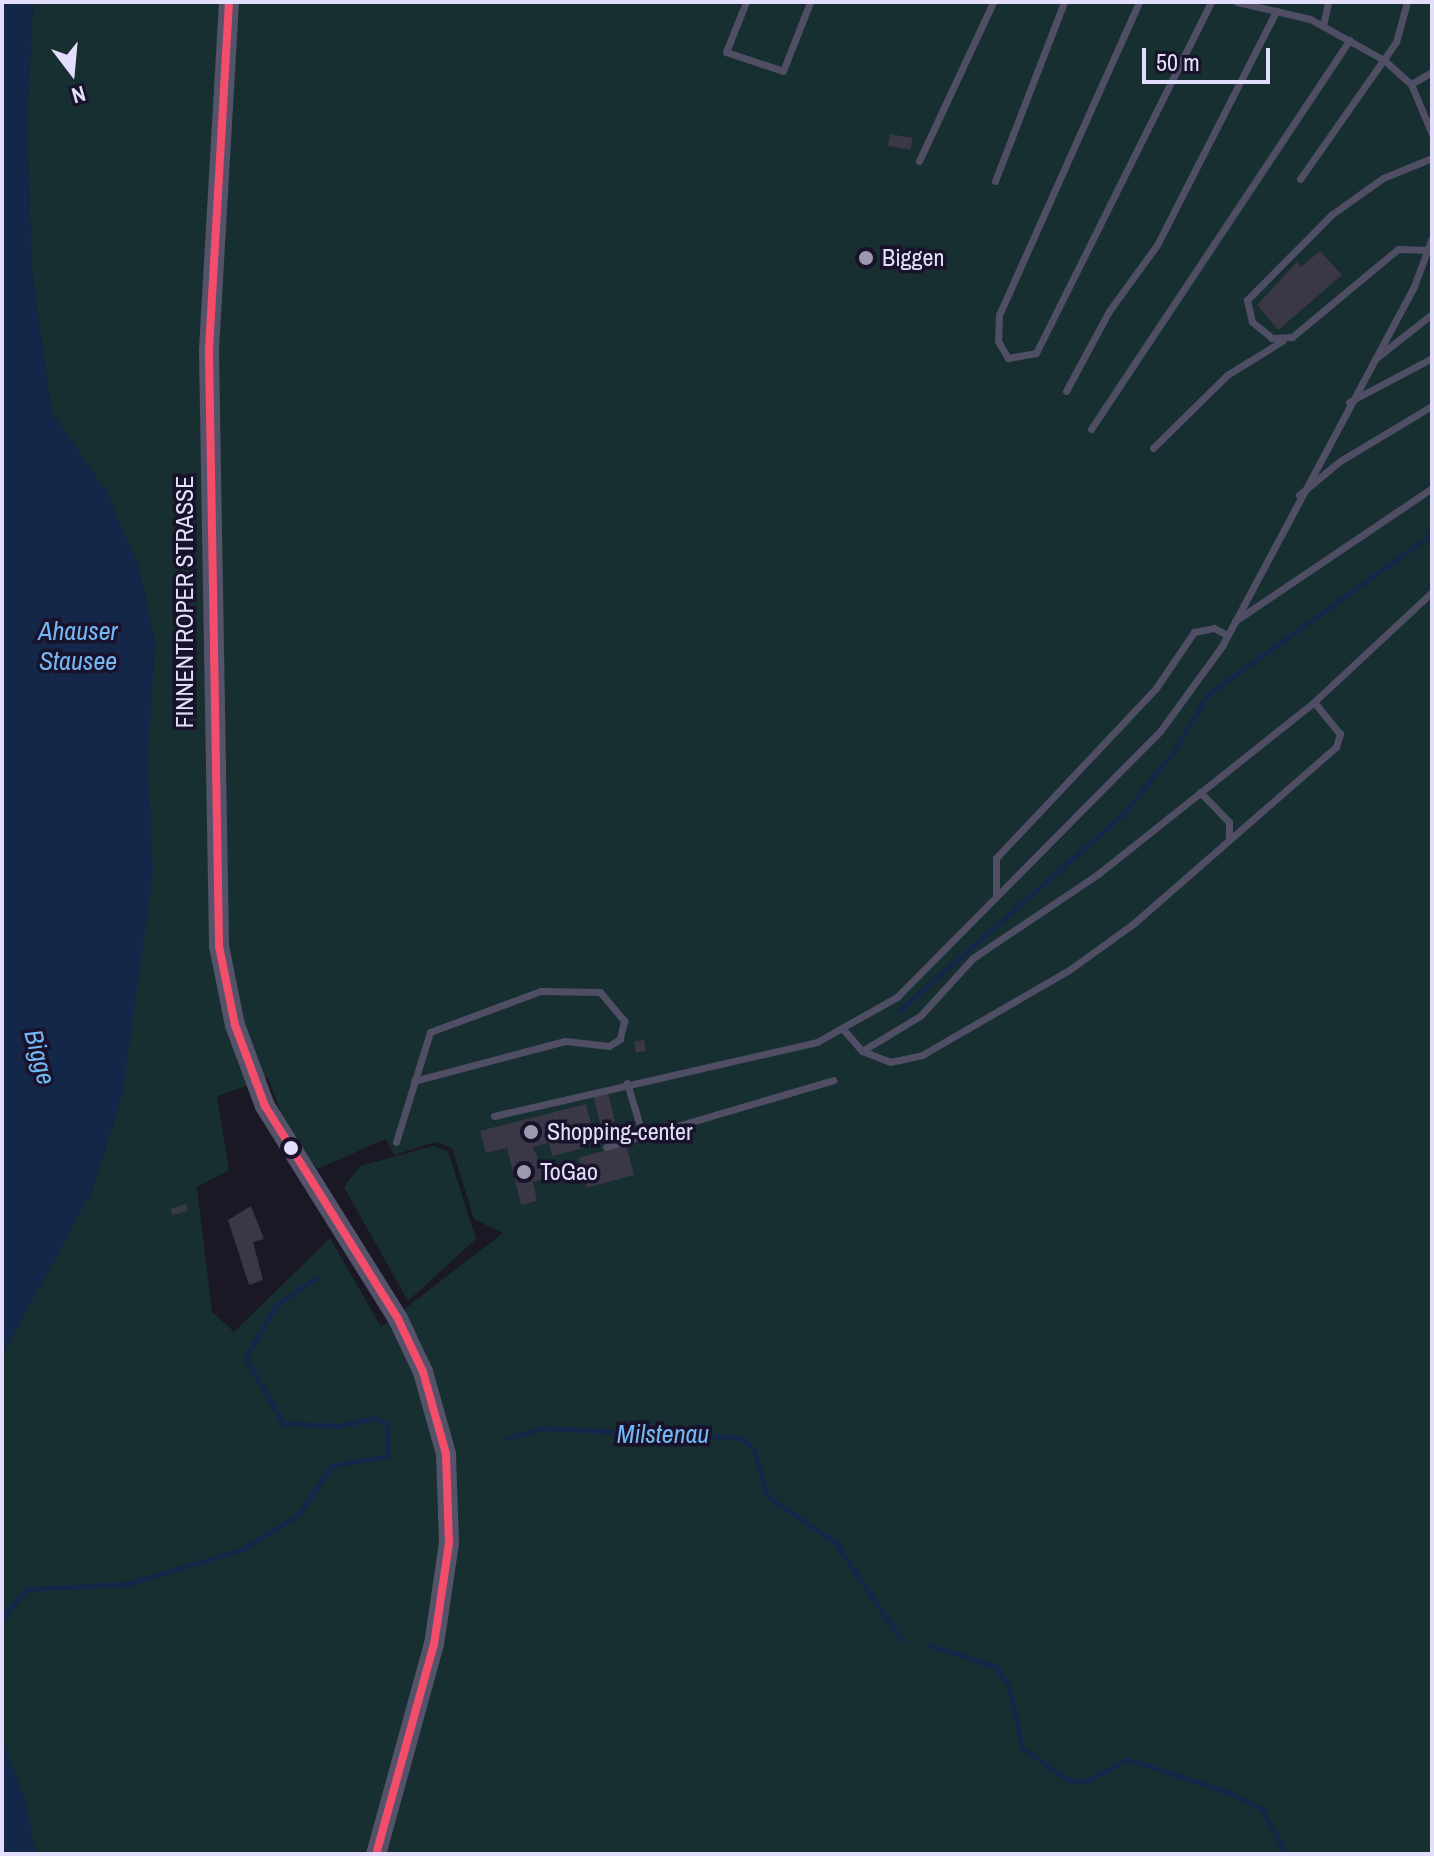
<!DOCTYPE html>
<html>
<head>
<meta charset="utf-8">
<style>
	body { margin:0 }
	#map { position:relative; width:1434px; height:1856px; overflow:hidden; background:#1b1825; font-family:"Archivo Narrow",sans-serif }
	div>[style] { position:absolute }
	.green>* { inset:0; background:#182f31 }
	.water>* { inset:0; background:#152749 }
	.stream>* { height:5px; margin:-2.5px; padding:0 2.5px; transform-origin:2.5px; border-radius:2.5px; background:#152749 }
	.building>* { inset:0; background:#3a3746; transform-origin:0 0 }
	.lane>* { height:7px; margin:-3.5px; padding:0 3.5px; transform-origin:3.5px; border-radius:3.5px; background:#504e64 }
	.secondary>* { height:20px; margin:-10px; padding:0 10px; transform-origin:10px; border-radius:10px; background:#54536a }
	.bus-1>* { height:8px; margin:-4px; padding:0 4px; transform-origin:4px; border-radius:4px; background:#f44d6c }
	.dots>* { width:22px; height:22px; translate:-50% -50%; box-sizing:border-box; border:4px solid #18132a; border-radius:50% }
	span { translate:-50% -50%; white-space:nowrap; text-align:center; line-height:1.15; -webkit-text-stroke:7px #18132a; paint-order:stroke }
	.poi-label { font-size:24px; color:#e3defc }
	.left { translate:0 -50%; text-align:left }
	.street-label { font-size:24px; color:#e3defc }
	.water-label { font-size:26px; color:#75b6f4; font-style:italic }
	.frame { position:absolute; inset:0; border:4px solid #e3defc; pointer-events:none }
	.north { position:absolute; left:32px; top:32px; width:80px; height:80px; -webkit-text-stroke:6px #18132a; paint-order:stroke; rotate:164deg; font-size:22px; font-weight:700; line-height:32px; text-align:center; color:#e3defc }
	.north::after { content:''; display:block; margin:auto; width:28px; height:36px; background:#e3defc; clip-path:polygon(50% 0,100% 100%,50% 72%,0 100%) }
	.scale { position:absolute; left:1142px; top:48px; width:128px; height:36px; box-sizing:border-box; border:4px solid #e3defc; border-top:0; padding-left:10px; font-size:24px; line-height:28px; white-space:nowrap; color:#e3defc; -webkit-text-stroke:6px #18132a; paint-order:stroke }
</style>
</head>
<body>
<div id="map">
	<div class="green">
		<div style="clip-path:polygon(evenodd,33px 2px,1432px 2px,1432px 1854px,36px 1854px,2px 1741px,2px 1356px,92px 1191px,123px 1092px,155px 643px,139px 568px,107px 492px,52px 413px,32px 272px,27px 123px,33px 2px,268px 1078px,284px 1121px,317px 1169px,386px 1139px,394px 1155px,435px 1142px,452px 1148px,474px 1219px,503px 1233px,381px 1327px,330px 1238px,234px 1332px,212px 1312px,197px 1187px,229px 1170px,217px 1096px,268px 1078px)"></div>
		<div style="clip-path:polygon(433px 1146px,448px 1151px,476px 1239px,408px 1301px,344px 1187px,360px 1166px)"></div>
	</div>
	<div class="water">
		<div style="clip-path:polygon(2px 2px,33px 2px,27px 123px,32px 272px,52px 413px,107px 492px,139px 568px,155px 643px,148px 758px,153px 873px,123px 1092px,92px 1191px,2px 1356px)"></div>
		<div style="clip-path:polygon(2px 1741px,24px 1794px,36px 1854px,2px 1854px)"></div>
	</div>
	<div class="stream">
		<div style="left:900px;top:1010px;width:297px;rotate:-41.3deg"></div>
		<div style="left:1123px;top:814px;width:81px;rotate:-51deg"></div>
		<div style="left:1174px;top:751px;width:65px;rotate:-59.5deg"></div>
		<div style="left:1207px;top:695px;width:277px;rotate:-35.6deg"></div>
		<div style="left:508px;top:1438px;width:34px;rotate:-17deg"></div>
		<div style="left:540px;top:1428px;width:201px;rotate:2.8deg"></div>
		<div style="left:741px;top:1438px;width:18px;rotate:43deg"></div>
		<div style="left:754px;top:1450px;width:48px;rotate:74.2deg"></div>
		<div style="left:767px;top:1496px;width:82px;rotate:34.1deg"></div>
		<div style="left:835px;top:1542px;width:118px;rotate:56deg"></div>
		<div style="left:2px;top:1618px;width:38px;rotate:-49deg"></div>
		<div style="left:27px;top:1589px;width:100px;rotate:-2.9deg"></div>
		<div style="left:127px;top:1584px;width:121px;rotate:-16.8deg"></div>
		<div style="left:243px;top:1549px;width:66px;rotate:-32deg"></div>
		<div style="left:299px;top:1514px;width:58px;rotate:-56.3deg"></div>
		<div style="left:331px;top:1466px;width:58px;rotate:-10deg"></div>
		<div style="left:388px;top:1456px;width:31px;rotate:-92deg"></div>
		<div style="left:387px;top:1425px;width:14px;rotate:-150deg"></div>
		<div style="left:375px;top:1418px;width:38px;rotate:168deg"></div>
		<div style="left:338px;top:1426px;width:55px;rotate:-176.9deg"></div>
		<div style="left:283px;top:1423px;width:75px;rotate:-120.3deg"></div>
		<div style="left:245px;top:1358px;width:61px;rotate:-59.7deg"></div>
		<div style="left:276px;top:1305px;width:50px;rotate:-33.7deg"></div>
		<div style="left:929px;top:1645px;width:71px;rotate:18.2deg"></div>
		<div style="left:996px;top:1667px;width:23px;rotate:56deg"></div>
		<div style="left:1009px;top:1686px;width:63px;rotate:78.2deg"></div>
		<div style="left:1022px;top:1748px;width:56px;rotate:34.8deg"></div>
		<div style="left:1068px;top:1780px;width:17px;rotate:7deg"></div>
		<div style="left:1085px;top:1782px;width:48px;rotate:-28.7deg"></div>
		<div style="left:1127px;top:1759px;width:105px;rotate:18.3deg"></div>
		<div style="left:1227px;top:1792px;width:39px;rotate:26deg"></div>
		<div style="left:1262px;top:1809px;width:51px;rotate:61.9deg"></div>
	</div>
	<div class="building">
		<div style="left:890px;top:134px;width:23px;height:12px;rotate:10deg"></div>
		<div style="clip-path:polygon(1320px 251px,1342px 275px,1278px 330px,1257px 305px,1297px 262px,1301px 267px)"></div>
		<div style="left:644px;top:1040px;width:11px;height:10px;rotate:80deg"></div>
		<div style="left:608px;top:1093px;width:29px;height:15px;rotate:76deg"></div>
		<div style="clip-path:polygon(586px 1104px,593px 1132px,581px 1135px,584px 1148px,552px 1156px,549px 1143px,533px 1147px,547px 1178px,533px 1182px,537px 1201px,521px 1205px,507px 1148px,486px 1153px,480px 1131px)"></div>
		<div style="left:626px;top:1145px;width:31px;height:49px;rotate:75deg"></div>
		<div style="left:186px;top:1204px;width:7px;height:16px;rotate:74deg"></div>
		<div style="clip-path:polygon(251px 1206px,264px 1239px,253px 1242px,263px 1280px,249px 1285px,228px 1220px)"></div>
	</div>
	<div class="lane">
		<div style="left:746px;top:2px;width:54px;rotate:111.8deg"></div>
		<div style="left:726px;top:52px;width:60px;rotate:18.4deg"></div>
		<div style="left:783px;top:71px;width:74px;rotate:-68.6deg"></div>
		<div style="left:1139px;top:2px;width:343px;rotate:114.1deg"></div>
		<div style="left:999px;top:315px;width:26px;rotate:92deg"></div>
		<div style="left:998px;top:341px;width:20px;rotate:60deg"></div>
		<div style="left:1008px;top:358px;width:28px;rotate:-10deg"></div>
		<div style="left:1036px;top:353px;width:392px;rotate:-63.5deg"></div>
		<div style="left:1237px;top:2px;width:75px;rotate:13.1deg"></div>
		<div style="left:1310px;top:19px;width:85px;rotate:29deg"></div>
		<div style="left:1384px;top:60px;width:36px;rotate:42deg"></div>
		<div style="left:1411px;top:84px;width:54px;rotate:67.2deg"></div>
		<div style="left:1323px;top:26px;width:25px;rotate:-78deg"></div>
		<div style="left:1411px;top:84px;width:24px;rotate:-30deg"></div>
		<div style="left:919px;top:161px;width:175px;rotate:-65deg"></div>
		<div style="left:1300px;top:179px;width:167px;rotate:-55deg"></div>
		<div style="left:1396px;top:42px;width:41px;rotate:-74.6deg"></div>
		<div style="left:995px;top:181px;width:192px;rotate:-68.9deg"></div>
		<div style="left:1428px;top:250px;width:30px;rotate:-178deg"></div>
		<div style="left:1398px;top:249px;width:138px;rotate:140.3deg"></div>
		<div style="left:1292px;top:337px;width:20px;rotate:177deg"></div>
		<div style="left:1272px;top:338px;width:26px;rotate:-141deg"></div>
		<div style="left:1252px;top:322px;width:23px;rotate:-103deg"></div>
		<div style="left:1247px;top:300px;width:120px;rotate:-45.3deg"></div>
		<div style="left:1331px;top:215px;width:64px;rotate:-35.4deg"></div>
		<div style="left:1383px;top:178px;width:53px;rotate:-22.2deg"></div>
		<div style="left:1375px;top:359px;width:73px;rotate:-38.3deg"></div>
		<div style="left:1066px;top:391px;width:91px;rotate:-61.7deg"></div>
		<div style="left:1109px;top:311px;width:82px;rotate:-54deg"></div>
		<div style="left:1157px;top:245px;width:263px;rotate:-63deg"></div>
		<div style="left:1349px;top:402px;width:94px;rotate:-27.9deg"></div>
		<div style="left:1091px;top:429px;width:467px;rotate:-56.4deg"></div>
		<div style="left:1153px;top:448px;width:104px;rotate:-44.6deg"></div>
		<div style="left:1227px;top:375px;width:65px;rotate:-31.7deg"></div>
		<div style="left:1299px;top:495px;width:53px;rotate:-39.7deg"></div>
		<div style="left:1340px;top:461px;width:107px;rotate:-30.9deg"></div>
		<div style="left:1235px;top:621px;width:238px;rotate:-34deg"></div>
		<div style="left:1200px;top:792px;width:42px;rotate:46deg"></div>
		<div style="left:1229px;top:822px;width:18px;rotate:90deg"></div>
		<div style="left:996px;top:897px;width:39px;rotate:-90deg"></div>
		<div style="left:996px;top:858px;width:233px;rotate:-46.7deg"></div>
		<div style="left:1156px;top:688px;width:68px;rotate:-55.8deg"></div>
		<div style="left:1194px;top:632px;width:20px;rotate:-11deg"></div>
		<div style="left:1214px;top:628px;width:15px;rotate:28deg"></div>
		<div style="left:842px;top:1028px;width:30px;rotate:49deg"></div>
		<div style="left:862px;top:1051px;width:30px;rotate:21deg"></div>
		<div style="left:890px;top:1062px;width:33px;rotate:-12deg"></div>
		<div style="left:922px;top:1055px;width:170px;rotate:-30deg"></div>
		<div style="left:1069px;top:970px;width:79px;rotate:-35.7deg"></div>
		<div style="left:1133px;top:924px;width:269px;rotate:-41.1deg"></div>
		<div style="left:1336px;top:747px;width:14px;rotate:-73deg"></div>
		<div style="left:1340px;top:734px;width:41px;rotate:-129.1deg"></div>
		<div style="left:862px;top:1051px;width:68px;rotate:-31.1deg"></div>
		<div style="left:920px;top:1016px;width:79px;rotate:-47.6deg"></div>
		<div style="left:973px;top:958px;width:151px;rotate:-33.9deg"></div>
		<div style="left:1098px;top:874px;width:276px;rotate:-38.5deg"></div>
		<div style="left:1314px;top:702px;width:161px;rotate:-43deg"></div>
		<div style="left:627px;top:1083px;width:55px;rotate:73.2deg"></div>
		<div style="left:494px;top:1116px;width:331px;rotate:-12.9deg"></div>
		<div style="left:817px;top:1042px;width:92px;rotate:-29.4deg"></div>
		<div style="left:897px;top:997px;width:375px;rotate:-45.3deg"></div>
		<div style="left:1161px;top:730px;width:104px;rotate:-54deg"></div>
		<div style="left:1222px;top:646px;width:405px;rotate:-61.9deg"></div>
		<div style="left:1413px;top:289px;width:54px;rotate:-69.6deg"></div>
		<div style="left:396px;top:1142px;width:115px;rotate:-72.8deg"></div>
		<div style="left:430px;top:1032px;width:118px;rotate:-20.3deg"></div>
		<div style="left:541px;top:991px;width:59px;rotate:1deg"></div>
		<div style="left:600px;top:992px;width:38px;rotate:50deg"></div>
		<div style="left:624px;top:1021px;width:18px;rotate:103deg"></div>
		<div style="left:620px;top:1039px;width:13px;rotate:148deg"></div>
		<div style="left:609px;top:1046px;width:44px;rotate:-173.5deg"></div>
		<div style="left:565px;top:1041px;width:156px;rotate:165.2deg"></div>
		<div style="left:606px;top:1147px;width:237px;rotate:-16.4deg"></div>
	</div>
	<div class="secondary">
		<div style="left:229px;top:2px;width:352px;rotate:93.3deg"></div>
		<div style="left:209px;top:353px;width:593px;rotate:89.03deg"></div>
		<div style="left:219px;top:946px;width:81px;rotate:78.6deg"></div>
		<div style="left:235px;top:1025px;width:86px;rotate:69.7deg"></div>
		<div style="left:265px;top:1106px;width:251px;rotate:58deg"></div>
		<div style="left:398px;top:1319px;width:59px;rotate:64.7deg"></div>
		<div style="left:423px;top:1372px;width:85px;rotate:74.3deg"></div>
		<div style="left:446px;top:1454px;width:89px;rotate:88.1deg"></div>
		<div style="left:449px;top:1543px;width:102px;rotate:98.4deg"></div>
		<div style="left:434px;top:1644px;width:218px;rotate:105.4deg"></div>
	</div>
	<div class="bus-1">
		<div style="left:229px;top:2px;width:352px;rotate:93.3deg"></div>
		<div style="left:209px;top:353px;width:593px;rotate:89.03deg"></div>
		<div style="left:219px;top:946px;width:81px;rotate:78.6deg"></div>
		<div style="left:235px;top:1025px;width:86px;rotate:69.7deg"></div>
		<div style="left:265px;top:1106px;width:251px;rotate:58deg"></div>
		<div style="left:398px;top:1319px;width:59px;rotate:64.7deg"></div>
		<div style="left:423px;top:1372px;width:85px;rotate:74.3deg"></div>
		<div style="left:446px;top:1454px;width:89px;rotate:88.1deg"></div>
		<div style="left:449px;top:1543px;width:102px;rotate:98.4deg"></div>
		<div style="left:434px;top:1644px;width:218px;rotate:105.4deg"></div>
	</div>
	<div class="dots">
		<div style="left:866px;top:258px;background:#9d99b1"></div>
		<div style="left:531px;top:1132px;background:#9d99b1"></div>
		<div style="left:291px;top:1148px;background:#e3defc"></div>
		<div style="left:524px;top:1172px;background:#9d99b1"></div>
	</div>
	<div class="poi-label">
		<span class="left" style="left:882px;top:258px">Biggen</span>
		<span class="left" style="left:547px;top:1132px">Shopping-center</span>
		<span class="left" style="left:540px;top:1172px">ToGao</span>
	</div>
	<div class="street-label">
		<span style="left:185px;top:602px;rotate:-90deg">FINNENTROPER STRASSE</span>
	</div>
	<div class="water-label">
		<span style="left:78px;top:646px">Ahauser<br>Stausee</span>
		<span style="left:40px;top:1057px;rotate:75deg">Bigge</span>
		<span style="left:663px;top:1434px">Milstenau</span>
	</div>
	<div class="frame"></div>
	<div class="north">N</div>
	<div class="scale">50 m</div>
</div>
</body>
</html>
